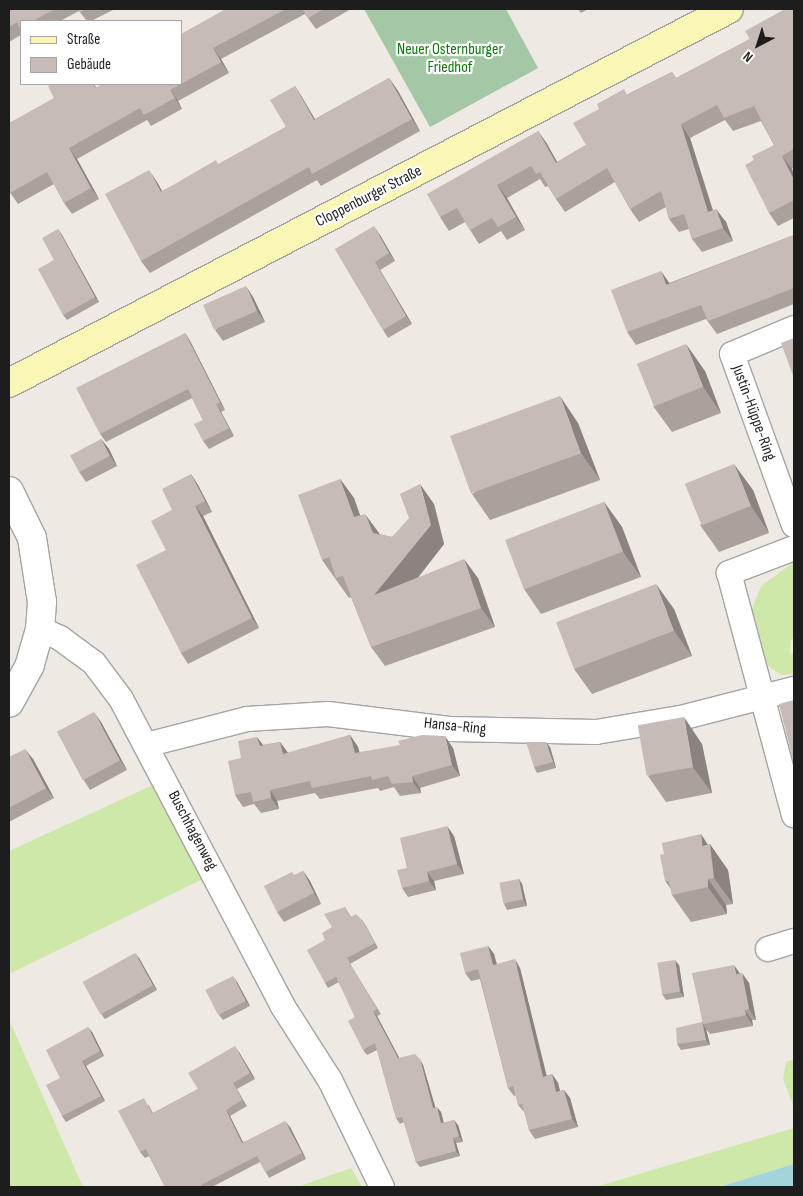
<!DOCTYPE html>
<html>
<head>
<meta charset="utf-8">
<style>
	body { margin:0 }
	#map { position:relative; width:803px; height:1196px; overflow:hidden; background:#eee9e3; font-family:"Sofia Sans Condensed",sans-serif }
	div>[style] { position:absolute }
	.grass>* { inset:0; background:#cee8a9 }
	.cemetery>* { inset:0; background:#a4c7a6 }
	.water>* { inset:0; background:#a3d4dc }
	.roads { filter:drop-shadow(1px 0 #a4a4a4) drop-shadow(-1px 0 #a4a4a4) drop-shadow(0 1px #a4a4a4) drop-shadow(0 -1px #a4a4a4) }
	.minor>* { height:24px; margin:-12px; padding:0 12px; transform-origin:12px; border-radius:12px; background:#fff }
	.tertiary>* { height:28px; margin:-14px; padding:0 14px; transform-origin:14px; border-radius:14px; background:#fff }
	.secondary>* { height:28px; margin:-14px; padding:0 14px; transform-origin:14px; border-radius:14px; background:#f9f6b6 }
	.wall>* { inset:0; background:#aaa19d }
	.shaded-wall>* { inset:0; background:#8b837f }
	.building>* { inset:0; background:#c6bbb6; transform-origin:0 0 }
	span { translate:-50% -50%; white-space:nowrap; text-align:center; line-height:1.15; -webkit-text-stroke:4.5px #fff; paint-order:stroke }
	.park-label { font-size:16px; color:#0e7a0c }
	.street-label { font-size:16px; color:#1d1d1d }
	.frame { position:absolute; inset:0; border:10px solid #1d1d1d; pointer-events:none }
	.legend { position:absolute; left:20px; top:20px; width:162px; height:65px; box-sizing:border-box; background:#fff; border:1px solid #a5a5a5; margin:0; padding:6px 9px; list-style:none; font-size:15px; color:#1d1d1d }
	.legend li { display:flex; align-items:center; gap:10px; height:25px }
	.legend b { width:25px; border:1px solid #a5a5a5 }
	.north { position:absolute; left:733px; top:20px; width:50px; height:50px; -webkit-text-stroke:4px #fff; paint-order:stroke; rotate:220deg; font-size:14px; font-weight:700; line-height:20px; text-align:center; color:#1d1d1d }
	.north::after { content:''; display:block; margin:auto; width:18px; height:22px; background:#1d1d1d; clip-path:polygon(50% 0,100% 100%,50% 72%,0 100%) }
</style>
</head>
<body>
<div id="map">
	<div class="grass">
		<div style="clip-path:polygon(794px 562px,794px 638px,791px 640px,790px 654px,794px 653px,794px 674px,781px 675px,763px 662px,749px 617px,761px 586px)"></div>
		<div style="clip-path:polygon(153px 785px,203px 879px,9px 974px,9px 851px)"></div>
		<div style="clip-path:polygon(9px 1020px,11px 1024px,83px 1187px,9px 1187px)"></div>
		<div style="clip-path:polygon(794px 1059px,794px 1108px,783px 1079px,786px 1062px)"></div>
		<div style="clip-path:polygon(794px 1128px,794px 1164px,719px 1187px,595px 1187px)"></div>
		<div style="clip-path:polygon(351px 1168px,362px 1187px,297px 1187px)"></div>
	</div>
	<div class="cemetery">
		<div style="clip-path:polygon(364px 9px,506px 9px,538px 68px,430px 127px)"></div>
	</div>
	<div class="water">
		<div style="clip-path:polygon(794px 1164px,794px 1187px,719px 1187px)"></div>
	</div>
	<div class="roads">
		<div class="minor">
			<div style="left:794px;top:328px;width:67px;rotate:157.2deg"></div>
			<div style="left:732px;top:354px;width:182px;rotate:70.1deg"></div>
			<div style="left:794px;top:548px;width:70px;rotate:159deg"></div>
			<div style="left:729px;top:573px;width:251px;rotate:75deg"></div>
			<div style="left:40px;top:629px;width:22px;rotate:24deg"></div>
			<div style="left:60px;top:638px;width:42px;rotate:36.3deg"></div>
			<div style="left:94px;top:663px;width:45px;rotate:53.1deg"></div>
			<div style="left:121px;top:699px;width:346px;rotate:62.2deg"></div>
			<div style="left:282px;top:1005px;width:89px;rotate:57.4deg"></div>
			<div style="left:330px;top:1080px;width:119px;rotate:64.1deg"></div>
			<div style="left:146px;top:745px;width:104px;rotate:-14.4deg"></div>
			<div style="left:247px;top:719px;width:81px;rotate:-3.5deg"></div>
			<div style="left:328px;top:714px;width:124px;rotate:7deg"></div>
			<div style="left:451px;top:729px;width:145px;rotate:1.2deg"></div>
			<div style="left:596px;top:732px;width:86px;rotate:-9.4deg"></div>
			<div style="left:681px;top:718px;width:117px;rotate:-14.4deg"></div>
			<div style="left:768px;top:949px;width:27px;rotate:-17deg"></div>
		</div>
		<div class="tertiary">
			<div style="left:9px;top:491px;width:52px;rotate:63.9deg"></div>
			<div style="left:32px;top:538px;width:65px;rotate:81.1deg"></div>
			<div style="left:42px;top:602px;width:27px;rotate:94deg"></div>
			<div style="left:40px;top:629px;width:37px;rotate:106deg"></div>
			<div style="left:30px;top:665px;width:43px;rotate:118.9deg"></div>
		</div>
		<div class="secondary">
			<div style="left:9px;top:383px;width:811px;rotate:-27.45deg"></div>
		</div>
	</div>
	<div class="wall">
		<div style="clip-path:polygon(9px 9px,115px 9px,91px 21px,87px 21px,79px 11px,60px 21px,21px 21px,21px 35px,9px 42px)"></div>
		<div style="clip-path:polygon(223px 9px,351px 9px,316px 29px,305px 14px,221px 59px,229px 73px,178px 101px,182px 109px,151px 126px,147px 120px,77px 159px,99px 199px,72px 214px,64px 203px,54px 184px,18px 204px,9px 191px,54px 98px,52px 84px,94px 84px,96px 87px,181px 84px,224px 10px)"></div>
		<div style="clip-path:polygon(578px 9px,588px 9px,581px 13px)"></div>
		<div style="clip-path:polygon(794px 9px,794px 167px,792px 169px,794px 174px,794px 218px,778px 226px,769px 213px,754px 160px,774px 145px,761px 121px,733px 131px,725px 120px,690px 138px,713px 210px,726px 222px,733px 241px,702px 252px,692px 239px,689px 229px,679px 232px,669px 219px,666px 207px,639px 222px,630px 209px,615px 182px,565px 212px,556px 199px,548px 186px,545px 187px,540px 179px,507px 198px,525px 230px,507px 240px,501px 231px,479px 244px,465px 222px,449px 231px,440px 217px,538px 131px,547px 144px,557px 162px,586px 145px,628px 94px,672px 72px,676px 78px,750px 39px)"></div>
		<div style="clip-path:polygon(389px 78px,398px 91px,420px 131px,321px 186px,317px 180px,150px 273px,141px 261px,157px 182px,162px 191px,219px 164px,286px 127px,295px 86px,303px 99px,315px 119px)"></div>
		<div style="clip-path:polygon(58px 229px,62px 235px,99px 302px,67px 320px,63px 315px,54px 260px)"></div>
		<div style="clip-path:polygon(380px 235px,395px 261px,380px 270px,412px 324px,388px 338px,383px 330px,335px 249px)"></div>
		<div style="clip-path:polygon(794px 235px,794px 304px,717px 334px,706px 319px,636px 345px,627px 332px,669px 283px)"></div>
		<div style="clip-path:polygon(253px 297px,265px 322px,223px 341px,215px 330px)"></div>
		<div style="clip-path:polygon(185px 333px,190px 341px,225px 410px,221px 412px,234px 436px,209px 449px,203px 441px,203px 420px,192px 398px,106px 442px,100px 434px)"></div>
		<div style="clip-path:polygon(705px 371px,721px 413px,672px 432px,653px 406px)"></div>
		<div style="clip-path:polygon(578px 423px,600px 480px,490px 520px,472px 494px)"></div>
		<div style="clip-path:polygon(101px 439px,109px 449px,117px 466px,86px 482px,79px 472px)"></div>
		<div style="clip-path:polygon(191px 474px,198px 485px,212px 512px,203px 516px,259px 628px,188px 664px,181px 653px,166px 550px,172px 510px)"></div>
		<div style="clip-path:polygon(340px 479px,354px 498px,360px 515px,379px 534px,392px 537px,434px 504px,444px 544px,418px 578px,478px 578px,495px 627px,385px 666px,371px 647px,351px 597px,349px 598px,322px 560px)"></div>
		<div style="clip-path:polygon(753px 490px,769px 533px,719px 552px,700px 525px)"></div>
		<div style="clip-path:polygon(604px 502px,622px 527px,641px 577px,541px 614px,524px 589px)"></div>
		<div style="clip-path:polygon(674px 609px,692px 656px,592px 694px,574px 669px)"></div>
		<div style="clip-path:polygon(101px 722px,127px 770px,90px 790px,83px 779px)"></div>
		<div style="clip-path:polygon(350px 735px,358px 747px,359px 752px,453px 748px,460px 776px,420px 788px,421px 793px,400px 796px,394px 787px,380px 791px,378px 788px,320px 799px,315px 793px,277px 801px,279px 809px,261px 813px,254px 804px,243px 807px,235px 795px,241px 758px,257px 737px,263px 745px,280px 742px,288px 753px)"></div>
		<div style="clip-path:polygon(702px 744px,712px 793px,666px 802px,648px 776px)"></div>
		<div style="clip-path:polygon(550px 747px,556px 768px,537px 773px,534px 767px)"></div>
		<div style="clip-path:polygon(9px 757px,33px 759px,54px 798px,9px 822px)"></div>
		<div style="clip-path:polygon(454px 836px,464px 874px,434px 881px,436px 890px,408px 897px,402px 888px,407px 868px)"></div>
		<div style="clip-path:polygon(708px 844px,728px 870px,733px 904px,726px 905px,727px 914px,691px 922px,672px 895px,671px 889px,665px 881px)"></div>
		<div style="clip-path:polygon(303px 871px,310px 881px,321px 904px,284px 922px,277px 912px)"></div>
		<div style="clip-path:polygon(519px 879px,522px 884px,527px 906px,507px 910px,504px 904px)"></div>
		<div style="clip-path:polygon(345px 907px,351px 917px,362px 920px,378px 948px,350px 964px,381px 1014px,377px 1016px,399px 1058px,423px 1065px,435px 1108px,441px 1112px,444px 1123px,458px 1125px,463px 1142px,456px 1143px,460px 1156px,420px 1167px,416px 1162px,404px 1122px,400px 1124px,396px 1118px,377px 1050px,367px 1055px,363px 1050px,355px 1017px,339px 982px,328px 988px,325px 983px,325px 940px,332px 927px)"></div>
		<div style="clip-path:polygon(488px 946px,494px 954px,497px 964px,520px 968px,546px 1076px,552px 1074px,558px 1083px,560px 1091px,564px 1090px,570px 1098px,578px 1127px,535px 1139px,529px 1130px,525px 1113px,518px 1105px,516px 1095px,514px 1096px,508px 1088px,480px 979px,471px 981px,465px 973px)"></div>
		<div style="clip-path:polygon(139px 958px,157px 990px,105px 1019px,101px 1014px)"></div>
		<div style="clip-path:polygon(679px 965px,684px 997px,666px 1000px,662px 994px)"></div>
		<div style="clip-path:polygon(740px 973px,749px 983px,756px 1020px,752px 1020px,753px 1026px,710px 1034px,706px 1029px,710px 1045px,681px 1050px,677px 1044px,702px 1022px)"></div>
		<div style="clip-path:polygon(237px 982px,250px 1006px,223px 1020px,219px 1015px)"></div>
		<div style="clip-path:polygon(92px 1032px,104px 1056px,86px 1066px,105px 1101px,66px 1122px,62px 1116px,60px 1078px)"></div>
		<div style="clip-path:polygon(239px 1052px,255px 1079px,237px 1089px,247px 1106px,230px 1116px,243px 1142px,290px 1127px,306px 1159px,269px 1178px,260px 1162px,212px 1187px,165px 1187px,149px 1156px,145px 1158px,140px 1152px,148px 1104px,153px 1113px,198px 1089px)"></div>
	</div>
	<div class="shaded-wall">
		<div style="clip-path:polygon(213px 48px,221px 59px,229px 73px,221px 62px)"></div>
		<div style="clip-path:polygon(389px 78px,398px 91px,420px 131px,412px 119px)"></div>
		<div style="clip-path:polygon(295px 86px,303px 99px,322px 132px,314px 120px)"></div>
		<div style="clip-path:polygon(170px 90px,178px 101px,182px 109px,175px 98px)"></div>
		<div style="clip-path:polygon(681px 124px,690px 138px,717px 225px,708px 212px)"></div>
		<div style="clip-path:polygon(538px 131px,547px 144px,565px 176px,556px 163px)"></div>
		<div style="clip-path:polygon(69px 148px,77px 159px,99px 199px,91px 188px)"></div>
		<div style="clip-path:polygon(782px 156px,792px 169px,794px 174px,794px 180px)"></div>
		<div style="clip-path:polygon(149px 170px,157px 182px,169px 204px,161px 192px)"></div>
		<div style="clip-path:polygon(497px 185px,507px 198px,525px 230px,516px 217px)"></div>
		<div style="clip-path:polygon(716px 209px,726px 222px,733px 241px,723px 228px)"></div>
		<div style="clip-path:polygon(374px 226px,380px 235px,395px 261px,389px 253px)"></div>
		<div style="clip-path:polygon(58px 229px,62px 235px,99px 302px,95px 297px)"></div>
		<div style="clip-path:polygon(375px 262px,380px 270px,412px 324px,406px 316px)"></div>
		<div style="clip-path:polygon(661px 271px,670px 284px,666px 285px)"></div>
		<div style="clip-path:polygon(246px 286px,253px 297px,265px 322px,257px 311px)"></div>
		<div style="clip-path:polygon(185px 333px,190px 341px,225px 410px,220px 402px)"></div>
		<div style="clip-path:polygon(686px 344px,705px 371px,721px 413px,703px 387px)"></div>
		<div style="clip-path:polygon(560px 396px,578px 423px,600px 480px,581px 453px)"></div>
		<div style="clip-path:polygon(216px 404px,221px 412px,234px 436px,229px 428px)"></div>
		<div style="clip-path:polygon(101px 439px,109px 449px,117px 466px,110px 456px)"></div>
		<div style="clip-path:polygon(734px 464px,753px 490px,769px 533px,751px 506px)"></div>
		<div style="clip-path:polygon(191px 474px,198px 485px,212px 512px,205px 501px)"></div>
		<div style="clip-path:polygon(340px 479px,354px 498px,367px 536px,354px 517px)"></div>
		<div style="clip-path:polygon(420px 484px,434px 504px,444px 544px,388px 615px,374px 595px,431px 525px)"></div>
		<div style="clip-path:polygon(604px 502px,622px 527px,641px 577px,623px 552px)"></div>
		<div style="clip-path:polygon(195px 506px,203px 516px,259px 628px,252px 618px)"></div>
		<div style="clip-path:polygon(365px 514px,379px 533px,387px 552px,373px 533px)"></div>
		<div style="clip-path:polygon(464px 559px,478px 578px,495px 627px,481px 608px)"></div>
		<div style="clip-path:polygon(656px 584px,674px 609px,692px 656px,674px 631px)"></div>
		<div style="clip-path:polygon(94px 712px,101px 722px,127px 770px,120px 760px)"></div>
		<div style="clip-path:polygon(684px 717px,702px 744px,712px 793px,693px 767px)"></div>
		<div style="clip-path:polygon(350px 735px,358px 747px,363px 764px,355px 753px)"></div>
		<div style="clip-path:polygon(445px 736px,453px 748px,460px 776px,452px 765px)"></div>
		<div style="clip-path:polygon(257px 737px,265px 748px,260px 746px)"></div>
		<div style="clip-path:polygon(280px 742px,288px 753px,283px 754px)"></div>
		<div style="clip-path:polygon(546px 742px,550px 747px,556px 768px,553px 762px)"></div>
		<div style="clip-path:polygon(25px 749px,33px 759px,54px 798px,46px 788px)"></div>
		<div style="clip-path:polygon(412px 776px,420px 788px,421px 793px,413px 782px)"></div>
		<div style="clip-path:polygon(270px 790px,277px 801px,279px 809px,271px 798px)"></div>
		<div style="clip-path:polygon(447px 826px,454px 836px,464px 874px,457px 864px)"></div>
		<div style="clip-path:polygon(701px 834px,710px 848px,710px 844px,728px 870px,733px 904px,714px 878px,702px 846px)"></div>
		<div style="clip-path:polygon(303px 871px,310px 881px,321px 904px,314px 893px)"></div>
		<div style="clip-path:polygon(427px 872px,434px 881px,436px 890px,429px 881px)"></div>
		<div style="clip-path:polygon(519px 879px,522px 884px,527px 906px,523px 900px)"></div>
		<div style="clip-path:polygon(708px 879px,726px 905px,727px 914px,708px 887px)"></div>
		<div style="clip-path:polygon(362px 920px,366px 926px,378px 948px,375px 943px)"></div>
		<div style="clip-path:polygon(488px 946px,494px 954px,499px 974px,493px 965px)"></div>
		<div style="clip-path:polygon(135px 953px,139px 958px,157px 990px,153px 985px)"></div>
		<div style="clip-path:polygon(515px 959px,520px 968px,549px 1085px,543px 1077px)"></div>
		<div style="clip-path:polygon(675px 960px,679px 965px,684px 997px,680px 992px)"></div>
		<div style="clip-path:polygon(734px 965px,741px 975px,736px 974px)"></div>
		<div style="clip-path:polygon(742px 973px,749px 983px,756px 1020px,749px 1009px)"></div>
		<div style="clip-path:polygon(233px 976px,237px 982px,250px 1006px,246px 1001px)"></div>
		<div style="clip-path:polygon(745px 1010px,752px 1020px,753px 1026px,746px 1015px)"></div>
		<div style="clip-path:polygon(373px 1011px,377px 1016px,402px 1063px,398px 1058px)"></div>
		<div style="clip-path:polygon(703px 1024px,706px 1029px,710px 1045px,706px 1040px)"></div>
		<div style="clip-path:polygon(88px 1027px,92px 1032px,104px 1056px,100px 1051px)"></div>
		<div style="clip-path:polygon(235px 1046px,239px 1052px,255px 1079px,250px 1073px)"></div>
		<div style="clip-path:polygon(420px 1059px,423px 1065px,437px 1113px,433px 1108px)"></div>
		<div style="clip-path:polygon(82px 1061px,86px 1066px,105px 1101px,101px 1096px)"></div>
		<div style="clip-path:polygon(552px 1074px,558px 1083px,562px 1100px,556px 1092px)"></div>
		<div style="clip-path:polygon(564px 1090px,570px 1098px,578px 1127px,572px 1119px)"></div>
		<div style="clip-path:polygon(437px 1107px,441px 1112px,445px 1129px,441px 1123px)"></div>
		<div style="clip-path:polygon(226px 1110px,230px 1116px,246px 1149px,242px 1143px)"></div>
		<div style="clip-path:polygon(454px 1120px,458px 1125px,463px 1142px,459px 1136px)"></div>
		<div style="clip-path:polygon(285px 1121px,290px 1127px,306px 1159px,302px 1153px)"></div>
		<div style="clip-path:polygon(453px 1138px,456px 1143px,460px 1156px,456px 1151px)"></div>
	</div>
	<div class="building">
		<div style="clip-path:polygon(9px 9px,55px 9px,33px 21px,21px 21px,21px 28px,20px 28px,17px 22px,9px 27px)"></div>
		<div style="clip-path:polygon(78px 9px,86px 9px,80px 12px)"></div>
		<div style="clip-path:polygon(223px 9px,286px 9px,213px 48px,221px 62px,181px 84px,181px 34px,224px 10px)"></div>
		<div style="clip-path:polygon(303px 9px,324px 9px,308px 18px)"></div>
		<div style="clip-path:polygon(785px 9px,794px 9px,794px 149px,782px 156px,794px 180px,794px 200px,769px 213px,745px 165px,754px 160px,752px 156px,774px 145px,754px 106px,724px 118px,717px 105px,681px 124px,708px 212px,716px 209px,723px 228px,692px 239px,684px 214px,669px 219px,661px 191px,630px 209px,607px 168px,556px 199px,540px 172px,536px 174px,531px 166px,497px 185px,516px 217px,498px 227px,492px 218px,470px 230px,457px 208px,440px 217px,427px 194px,538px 131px,556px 163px,586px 145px,573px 123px,599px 109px,597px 104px,624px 89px,627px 95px,672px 72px,676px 78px,750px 39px,745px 31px)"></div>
		<div style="clip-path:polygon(389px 78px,412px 119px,312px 174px,309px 167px,141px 261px,105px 194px,149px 170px,161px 192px,216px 160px,218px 164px,286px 127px,270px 100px,295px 86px,314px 120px)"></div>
		<div style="clip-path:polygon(52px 84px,93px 84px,95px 88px,103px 84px,181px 84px,170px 90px,175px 98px,144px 115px,140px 108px,69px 148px,91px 188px,64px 203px,47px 172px,10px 193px,9px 191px,9px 123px,54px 98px,48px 86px)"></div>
		<div style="clip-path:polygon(374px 226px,389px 253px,375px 262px,406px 316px,383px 330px,335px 249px)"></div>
		<div style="clip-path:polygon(58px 229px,95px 297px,63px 315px,38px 269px,54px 260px,42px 238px)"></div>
		<div style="clip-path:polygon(794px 235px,794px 288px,708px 321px,701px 305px,627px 332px,611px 290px,661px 271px,666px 285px)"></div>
		<div style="left:246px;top:286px;width:27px;height:47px;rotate:66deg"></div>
		<div style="clip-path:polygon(185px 333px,220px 402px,216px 404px,229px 428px,203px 441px,194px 424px,203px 420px,188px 389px,100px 434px,76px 388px)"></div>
		<div style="clip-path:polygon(794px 338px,794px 378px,781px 343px)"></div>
		<div style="left:686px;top:344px;width:46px;height:53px;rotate:68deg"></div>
		<div style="left:560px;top:396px;width:61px;height:117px;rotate:70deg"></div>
		<div style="left:101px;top:439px;width:19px;height:35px;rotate:62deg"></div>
		<div style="left:734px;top:464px;width:45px;height:53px;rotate:68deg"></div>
		<div style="clip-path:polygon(191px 474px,205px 501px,195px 506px,252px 618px,181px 653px,136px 565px,166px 550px,151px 521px,172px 510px,162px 489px)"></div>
		<div style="clip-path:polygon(340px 479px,354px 517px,365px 514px,373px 533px,392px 537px,409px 518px,400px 494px,420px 484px,431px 525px,374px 595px,464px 559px,481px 608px,371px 647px,343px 576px,336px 578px,329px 557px,322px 560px,298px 495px)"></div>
		<div style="left:604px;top:502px;width:53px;height:106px;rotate:69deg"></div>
		<div style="left:656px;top:584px;width:50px;height:107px;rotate:69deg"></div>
		<div style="clip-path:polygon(794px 700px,794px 764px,779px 704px)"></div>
		<div style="left:94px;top:712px;width:55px;height:42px;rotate:62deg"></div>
		<div style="left:684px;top:717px;width:51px;height:47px;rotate:80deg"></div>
		<div style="clip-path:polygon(350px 735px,355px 753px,400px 745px,398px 741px,422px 735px,445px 736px,452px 765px,412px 776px,413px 782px,392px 784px,388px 776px,372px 780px,371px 776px,312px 788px,310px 781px,270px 790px,271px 798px,253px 802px,251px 792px,235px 795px,228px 761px,241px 758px,238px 741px,257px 737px,260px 746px,280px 742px,283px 754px)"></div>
		<div style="clip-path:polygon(526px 742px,546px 742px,553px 762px,534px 767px)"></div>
		<div style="clip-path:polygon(25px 749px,46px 788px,9px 808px,9px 757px)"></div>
		<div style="clip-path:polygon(447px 826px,457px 864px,427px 872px,429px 881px,402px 888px,397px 870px,407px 868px,400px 838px)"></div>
		<div style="clip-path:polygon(701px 834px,702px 846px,710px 844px,714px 878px,708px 879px,708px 887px,672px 895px,669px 881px,665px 881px,660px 855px,664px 854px,662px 843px)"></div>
		<div style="clip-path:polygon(303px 871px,314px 893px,277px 912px,264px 886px,292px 872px,294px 875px)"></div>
		<div style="left:519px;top:879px;width:21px;height:20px;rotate:79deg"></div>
		<div style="clip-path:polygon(345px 907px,350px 917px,356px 914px,362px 920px,375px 943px,347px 958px,377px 1009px,373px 1011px,398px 1058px,415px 1054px,420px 1059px,433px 1108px,437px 1107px,441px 1123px,454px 1120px,459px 1136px,453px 1138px,456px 1151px,416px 1162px,402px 1117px,396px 1118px,375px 1043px,363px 1050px,348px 1021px,355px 1017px,336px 977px,325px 983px,307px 950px,325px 940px,322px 933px,332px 927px,324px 914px)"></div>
		<div style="clip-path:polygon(488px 946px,493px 965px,515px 959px,543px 1077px,552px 1074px,556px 1092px,564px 1090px,572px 1119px,529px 1130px,522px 1104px,518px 1105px,513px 1086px,508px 1088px,478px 969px,465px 973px,460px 953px)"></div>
		<div style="left:135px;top:953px;width:37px;height:60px;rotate:61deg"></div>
		<div style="left:675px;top:960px;width:32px;height:18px;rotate:81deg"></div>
		<div style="clip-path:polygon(734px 965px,736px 974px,742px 973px,749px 1009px,745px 1010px,746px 1015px,703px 1024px,692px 973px)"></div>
		<div style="left:233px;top:976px;width:28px;height:31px;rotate:63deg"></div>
		<div style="clip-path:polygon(702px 1022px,706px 1040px,677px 1044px,676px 1028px)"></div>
		<div style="clip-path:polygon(88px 1027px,100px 1051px,82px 1061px,101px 1096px,62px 1116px,46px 1085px,60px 1078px,46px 1050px)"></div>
		<div style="clip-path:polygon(235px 1046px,250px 1073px,233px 1083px,242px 1100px,226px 1110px,242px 1143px,285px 1121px,302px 1153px,265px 1172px,257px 1156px,201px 1185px,202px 1187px,165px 1187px,146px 1149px,140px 1152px,118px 1111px,144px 1098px,152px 1114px,198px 1089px,188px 1073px)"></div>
	</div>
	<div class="park-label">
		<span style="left:450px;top:59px">Neuer Osternburger<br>Friedhof</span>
	</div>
	<div class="street-label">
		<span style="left:369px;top:197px;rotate:-27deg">Cloppenburger Straße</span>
		<span style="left:753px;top:413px;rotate:70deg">Justin-Hüppe-Ring</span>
		<span style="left:455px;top:727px;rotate:6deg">Hansa-Ring</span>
		<span style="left:192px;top:831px;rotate:62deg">Buschhagenweg</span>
	</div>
	<div class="frame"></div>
	<ul class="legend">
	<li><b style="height:6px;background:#f9f6b6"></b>Straße</li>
	<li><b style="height:14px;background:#c6bbb6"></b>Gebäude</li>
	</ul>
	<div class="north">N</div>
</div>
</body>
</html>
